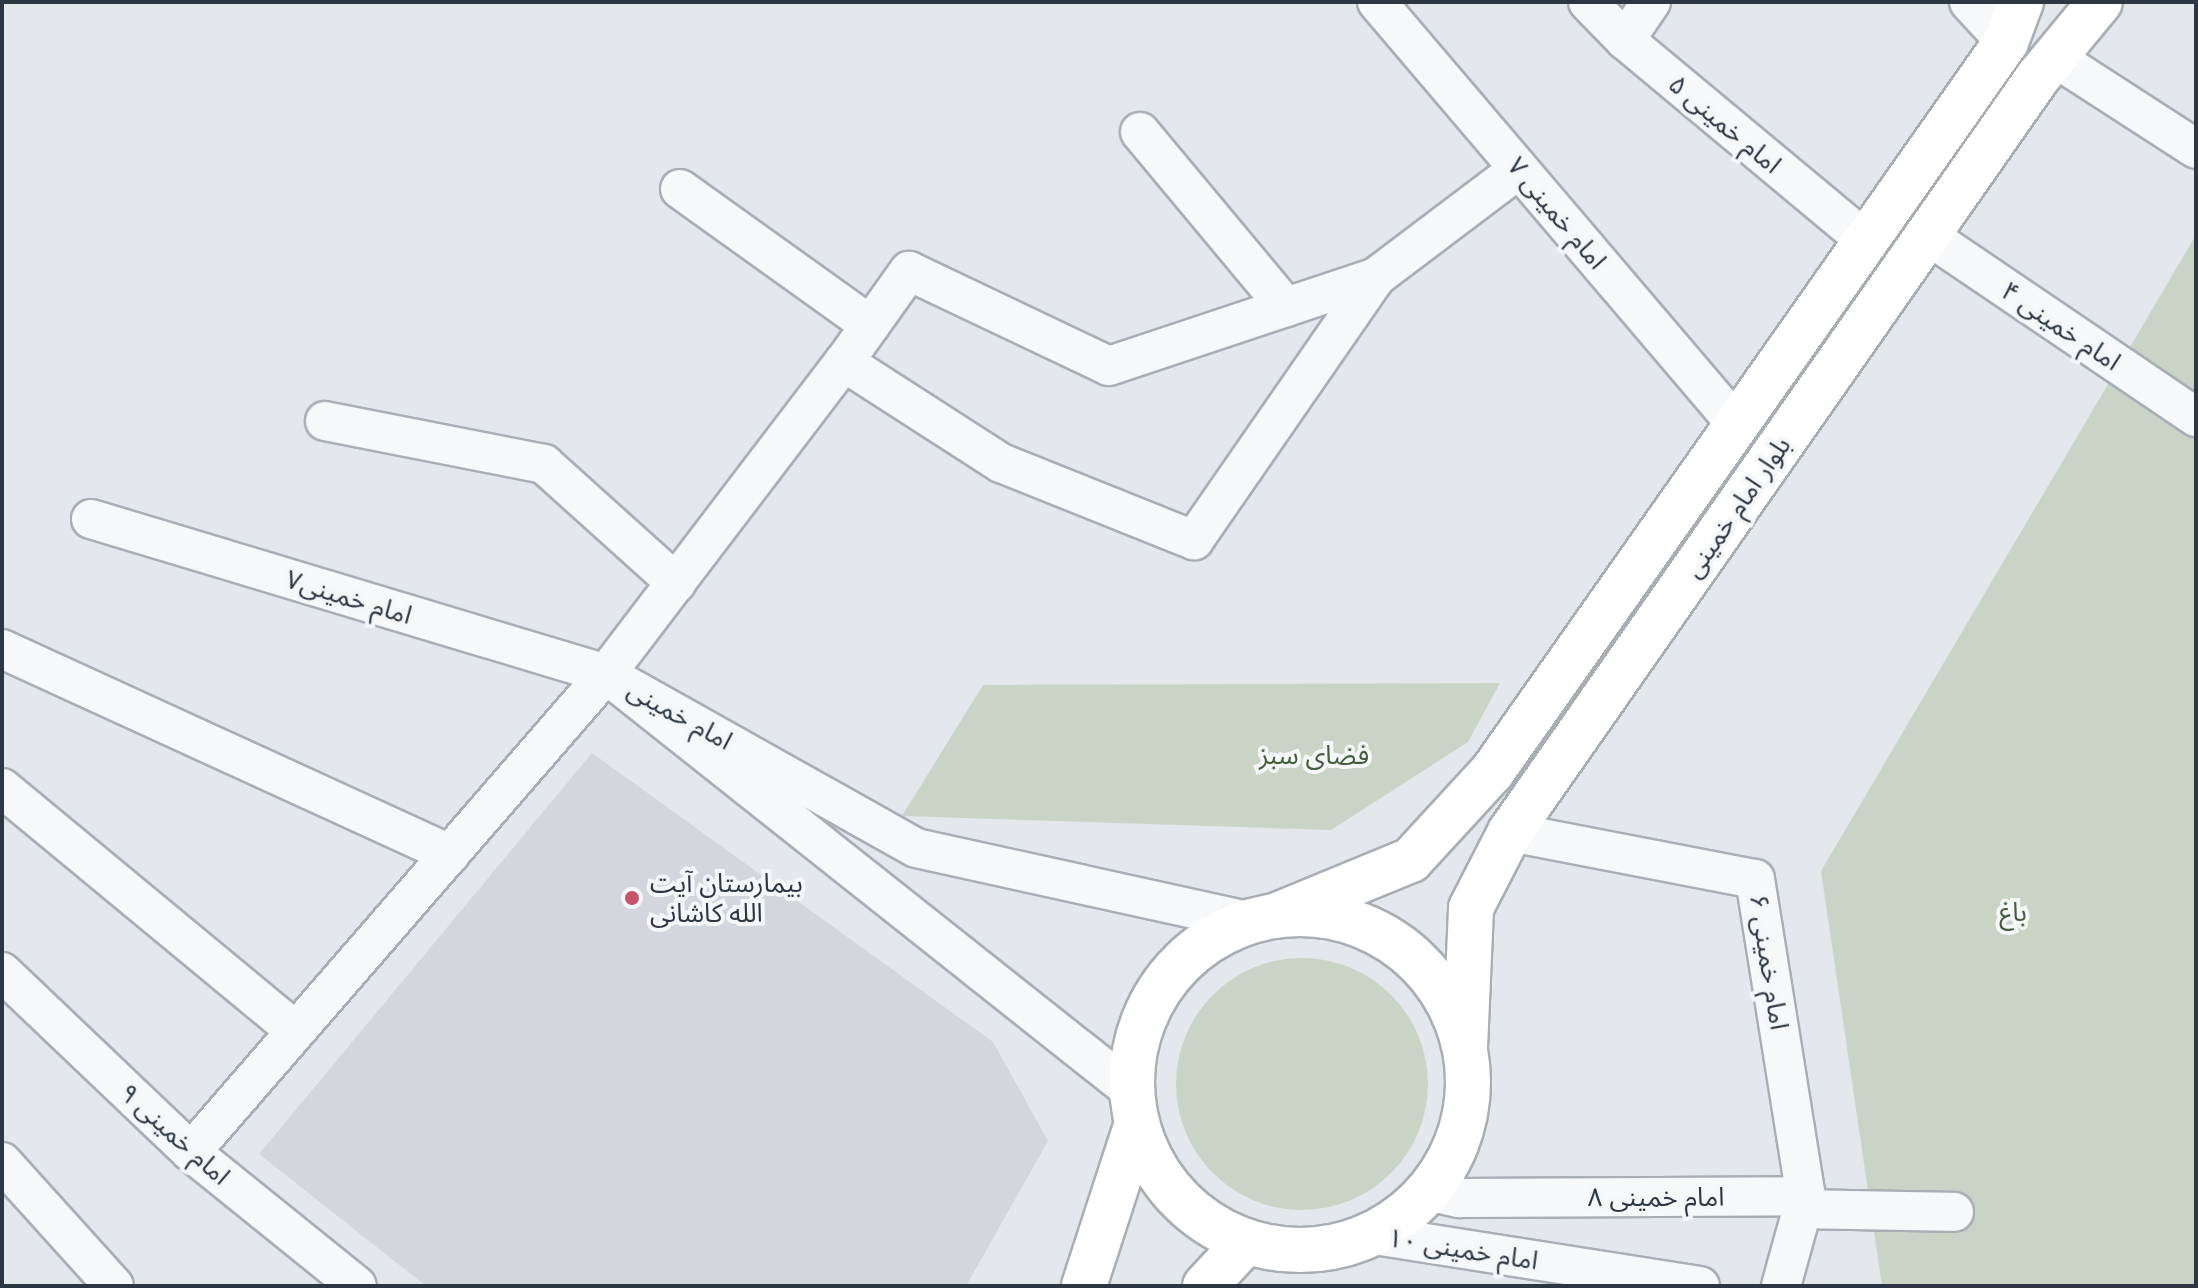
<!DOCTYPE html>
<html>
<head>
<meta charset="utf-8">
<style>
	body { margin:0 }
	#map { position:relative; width:2198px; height:1288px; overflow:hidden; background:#e4e7eb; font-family:"PT Sans","Noto Sans Arabic",sans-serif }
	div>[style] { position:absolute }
	.built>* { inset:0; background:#d3d6dd }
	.green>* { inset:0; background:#cad4c6 }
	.round { border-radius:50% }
	.roads { filter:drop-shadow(2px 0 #a9aeb5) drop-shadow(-2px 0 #a9aeb5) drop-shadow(0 2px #a9aeb5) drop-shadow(0 -2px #a9aeb5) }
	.minor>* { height:38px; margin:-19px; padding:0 19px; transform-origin:19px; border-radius:19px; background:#f7f8f9 }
	.highway>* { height:44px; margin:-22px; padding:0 22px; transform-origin:22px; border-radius:22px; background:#fff }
	.highway>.ring { margin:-22px; padding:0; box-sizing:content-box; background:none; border:44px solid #fff; border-radius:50% }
	.dots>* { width:22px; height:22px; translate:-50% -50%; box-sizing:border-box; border:4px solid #f4f6f8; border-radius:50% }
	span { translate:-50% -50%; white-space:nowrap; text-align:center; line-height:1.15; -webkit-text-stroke:8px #f4f6f8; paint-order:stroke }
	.street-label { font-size:26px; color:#2d3642 }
	.park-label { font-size:26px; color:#435d3c }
	.poi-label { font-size:26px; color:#2d3642 }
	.left { translate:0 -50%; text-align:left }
	.frame { position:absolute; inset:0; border:4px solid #2d3642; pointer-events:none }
</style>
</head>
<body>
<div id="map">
	<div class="built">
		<div style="clip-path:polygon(592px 753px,993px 1042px,1048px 1141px,966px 1286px,426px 1286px,259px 1154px)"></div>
	</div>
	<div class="green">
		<div style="clip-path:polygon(2196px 235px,2196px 1286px,1882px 1286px,1821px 871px)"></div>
		<div style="clip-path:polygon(1500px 683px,1468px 742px,1331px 830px,902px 816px,983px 685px)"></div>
		<div class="round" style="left:1176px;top:958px;width:252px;height:252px"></div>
	</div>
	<div class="roads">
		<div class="minor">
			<div style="left:1377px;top:2px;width:555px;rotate:49.6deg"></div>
			<div style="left:1588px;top:2px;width:53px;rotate:45.8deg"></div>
			<div style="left:1625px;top:40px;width:314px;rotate:39.8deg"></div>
			<div style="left:1969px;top:2px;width:54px;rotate:47.2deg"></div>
			<div style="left:1625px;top:40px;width:46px;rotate:-55.6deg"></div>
			<div style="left:2054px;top:57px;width:169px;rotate:32.9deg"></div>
			<div style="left:1140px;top:132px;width:228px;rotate:50.2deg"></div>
			<div style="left:680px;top:189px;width:234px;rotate:35.6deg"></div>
			<div style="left:1927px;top:235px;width:325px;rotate:34.1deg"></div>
			<div style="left:844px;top:362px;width:112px;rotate:-54.5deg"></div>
			<div style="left:909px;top:271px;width:221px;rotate:25.4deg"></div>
			<div style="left:1109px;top:366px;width:281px;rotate:-18.4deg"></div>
			<div style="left:325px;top:421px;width:223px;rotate:11.1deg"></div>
			<div style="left:544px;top:464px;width:178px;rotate:42deg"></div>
			<div style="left:91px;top:519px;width:538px;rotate:16.75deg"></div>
			<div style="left:2px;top:649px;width:493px;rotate:24.6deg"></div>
			<div style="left:2px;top:788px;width:381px;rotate:39.6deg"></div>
			<div style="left:1510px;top:832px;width:249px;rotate:10.9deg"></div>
			<div style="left:1755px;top:879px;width:321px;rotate:80.9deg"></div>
			<div style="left:2px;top:972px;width:261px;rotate:43.6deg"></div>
			<div style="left:191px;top:1152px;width:213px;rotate:38.9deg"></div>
			<div style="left:1132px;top:1091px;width:671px;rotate:-141.59deg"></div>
			<div style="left:606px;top:674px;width:355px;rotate:29.3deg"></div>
			<div style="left:916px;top:848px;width:341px;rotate:12.4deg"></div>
			<div style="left:191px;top:1152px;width:633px;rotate:-49.04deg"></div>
			<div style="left:606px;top:674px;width:392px;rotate:-52.7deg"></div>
			<div style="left:844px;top:362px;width:187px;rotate:32.8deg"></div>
			<div style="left:1001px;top:463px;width:208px;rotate:21.8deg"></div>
			<div style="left:1194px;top:540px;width:320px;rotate:-55.3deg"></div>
			<div style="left:1376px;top:277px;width:179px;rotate:-37.1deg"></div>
			<div style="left:2px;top:1162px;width:167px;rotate:47.9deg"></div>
			<div style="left:1428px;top:1191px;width:32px;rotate:13deg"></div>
			<div style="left:1459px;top:1198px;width:347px;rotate:-0.3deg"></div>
			<div style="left:1806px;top:1196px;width:93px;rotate:105.5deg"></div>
			<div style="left:1803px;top:1209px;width:151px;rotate:1.1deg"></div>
			<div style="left:1368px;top:1234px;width:336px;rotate:8.9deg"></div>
		</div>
		<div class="highway">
			<div class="ring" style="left:1132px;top:914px;width:292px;height:292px"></div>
			<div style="left:1277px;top:915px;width:145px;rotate:-22.3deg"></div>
			<div style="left:1411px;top:860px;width:120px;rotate:-47.4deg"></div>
			<div style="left:1492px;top:772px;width:893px;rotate:-54.85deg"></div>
			<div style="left:2006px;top:42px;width:43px;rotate:-69.4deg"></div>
			<div style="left:1465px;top:1047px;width:139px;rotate:-87.5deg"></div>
			<div style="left:1471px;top:908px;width:85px;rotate:-62.8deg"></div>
			<div style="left:1510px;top:832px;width:921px;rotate:-55.03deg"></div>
			<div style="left:2038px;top:77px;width:97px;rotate:-50.4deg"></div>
			<div style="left:1084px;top:1286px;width:171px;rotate:-72deg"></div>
			<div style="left:1205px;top:1286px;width:60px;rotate:-47deg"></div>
		</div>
	</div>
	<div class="dots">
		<div style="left:632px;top:898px;background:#c45569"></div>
	</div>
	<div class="street-label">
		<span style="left:1725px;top:124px;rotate:40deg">امام خمینی ۵</span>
		<span style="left:1557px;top:213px;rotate:50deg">امام خمینی ۷</span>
		<span style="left:2061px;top:326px;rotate:34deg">امام خمینی ۴</span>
		<span style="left:1737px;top:507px;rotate:-55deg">بلوار امام خمینی</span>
		<span style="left:349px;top:597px;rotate:17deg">امام خمینی۷</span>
		<span style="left:680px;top:715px;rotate:29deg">امام خمینی</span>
		<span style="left:1769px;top:962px;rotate:81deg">امام خمینی ۶</span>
		<span style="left:175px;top:1134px;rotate:42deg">امام خمینی ۹</span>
		<span style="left:1656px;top:1197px">امام خمینی ۸</span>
		<span style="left:1463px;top:1249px;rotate:9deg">امام خمینی ۱۰</span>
	</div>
	<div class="park-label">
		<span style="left:1314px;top:755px">فضای سبز</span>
		<span style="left:2013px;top:912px">باغ</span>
	</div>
	<div class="poi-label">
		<span class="left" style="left:650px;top:898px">بیمارستان آیت<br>الله کاشانی</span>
	</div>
	<div class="frame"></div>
</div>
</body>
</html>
